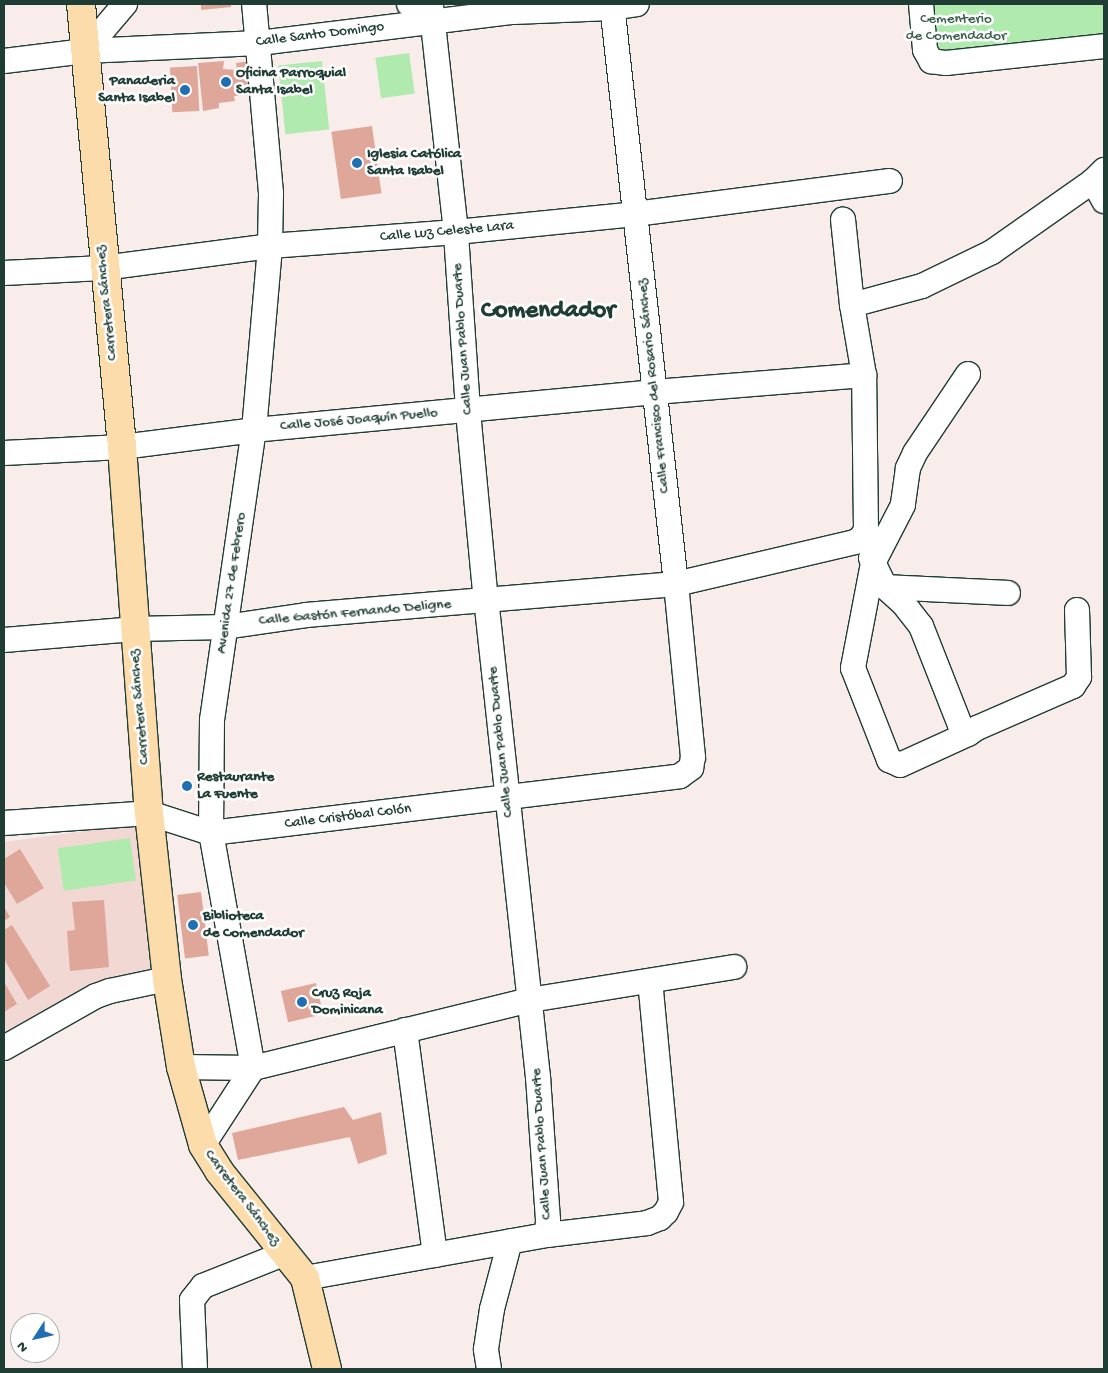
<!DOCTYPE html>
<html>
<head>
<meta charset="utf-8">
<style>
	body { margin:0 }
	#map { position:relative; width:1108px; height:1373px; overflow:hidden; background:#f9edeb; font-family:"Gochi Hand",sans-serif }
	div>[style] { position:absolute }
	.built>* { inset:0; background:#f1d8d3 }
	.green>* { inset:0; background:#b0eaaf; transform-origin:0 0 }
	.building>* { inset:0; background:#dfa69a; transform-origin:0 0 }
	.roads { filter:drop-shadow(1px 0 #1f3d34) drop-shadow(-1px 0 #1f3d34) drop-shadow(0 1px #1f3d34) drop-shadow(0 -1px #1f3d34) }
	.minor>* { height:24px; margin:-12px; padding:0 12px; transform-origin:12px; border-radius:12px; background:#fff }
	.major>* { height:28px; margin:-14px; padding:0 14px; transform-origin:14px; border-radius:14px; background:#fcdcab }
	.dots>* { width:14px; height:14px; translate:-50% -50%; box-sizing:border-box; border:2px solid #fff; border-radius:50% }
	span { translate:-50% -50%; white-space:nowrap; text-align:center; line-height:1.15; -webkit-text-stroke:5px #fff; paint-order:stroke }
	.park-label { font-size:15px; color:#3c604d }
	.street-label { font-size:15px; color:#1f3d34 }
	.poi-label { font-size:15px; color:#1f3d34; font-weight:700 }
	.left { translate:0 -50%; text-align:left }
	.right { translate:-100% -50%; text-align:right }
	.town-label { font-size:25px; color:#1f3d34; font-weight:700 }
	.frame { position:absolute; inset:0; border:5px solid #1f3d34; pointer-events:none }
	.north { position:absolute; left:10px; top:1313px; width:50px; height:50px; box-sizing:border-box; background:#fff; border:1px solid #a5b1ae; border-radius:50%; rotate:235deg; font-size:14px; font-weight:700; line-height:20px; text-align:center; color:#1f3d34 }
	.north::after { content:''; display:block; margin:auto; width:18px; height:22px; background:#1f6fb2; clip-path:polygon(50% 0,100% 100%,50% 72%,0 100%) }
</style>
</head>
<body>
<div id="map">
	<div class="built">
		<div style="clip-path:polygon(143px 823px,159px 977px,78px 991px,4px 1032px,4px 842px)"></div>
	</div>
	<div class="green">
		<div style="clip-path:polygon(927px 4px,1104px 4px,1104px 36px,933px 54px)"></div>
		<div style="left:409px;top:53px;width:41px;height:34px;rotate:82deg"></div>
		<div style="left:322px;top:61px;width:69px;height:44px;rotate:84deg"></div>
		<div style="left:130px;top:838px;width:43px;height:73px;rotate:82deg"></div>
	</div>
	<div class="building">
		<div style="clip-path:polygon(201px 4px,231px 4px,231px 7px,201px 10px)"></div>
		<div style="clip-path:polygon(224px 61px,223px 69px,237px 70px,236px 63px,250px 61px,253px 95px,234px 96px,235px 101px,219px 103px,219px 108px,203px 111px,198px 63px)"></div>
		<div style="left:197px;top:66px;width:45px;height:27px;rotate:87deg"></div>
		<div style="left:372px;top:126px;width:68px;height:41px;rotate:82deg"></div>
		<div style="clip-path:polygon(20px 849px,44px 888px,17px 904px,4px 883px,4px 859px)"></div>
		<div style="left:201px;top:892px;width:64px;height:24px;rotate:83deg"></div>
		<div style="clip-path:polygon(104px 900px,109px 967px,70px 971px,67px 931px,75px 930px,72px 902px)"></div>
		<div style="clip-path:polygon(4px 907px,10px 917px,4px 921px)"></div>
		<div style="clip-path:polygon(12px 925px,50px 986px,28px 1000px,4px 959px,4px 930px)"></div>
		<div style="clip-path:polygon(4px 982px,17px 1004px,4px 1012px)"></div>
		<div style="left:316px;top:983px;width:32px;height:36px;rotate:77deg"></div>
		<div style="clip-path:polygon(344px 1107px,353px 1120px,381px 1112px,387px 1154px,358px 1164px,350px 1137px,238px 1160px,232px 1133px)"></div>
	</div>
	<div class="roads">
		<div class="minor">
			<div style="left:409px;top:4px;width:29px;rotate:36deg"></div>
			<div style="left:921px;top:4px;width:46px;rotate:85deg"></div>
			<div style="left:925px;top:50px;width:13px;rotate:61deg"></div>
			<div style="left:931px;top:61px;width:15px;rotate:8deg"></div>
			<div style="left:946px;top:63px;width:159px;rotate:-6.1deg"></div>
			<div style="left:85px;top:51px;width:62px;rotate:-49.6deg"></div>
			<div style="left:4px;top:61px;width:82px;rotate:-7deg"></div>
			<div style="left:85px;top:51px;width:174px;rotate:-2.6deg"></div>
			<div style="left:259px;top:43px;width:256px;rotate:-7deg"></div>
			<div style="left:513px;top:12px;width:99px;rotate:-2.3deg"></div>
			<div style="left:612px;top:8px;width:25px;rotate:-9deg"></div>
			<div style="left:1093px;top:181px;width:23px;rotate:61deg"></div>
			<div style="left:4px;top:273px;width:99px;rotate:-2.9deg"></div>
			<div style="left:103px;top:268px;width:168px;rotate:-7.5deg"></div>
			<div style="left:270px;top:246px;width:187px;rotate:-4.3deg"></div>
			<div style="left:456px;top:232px;width:180px;rotate:-5.7deg"></div>
			<div style="left:635px;top:214px;width:257px;rotate:-7.4deg"></div>
			<div style="left:852px;top:305px;width:73px;rotate:-15.2deg"></div>
			<div style="left:922px;top:286px;width:78px;rotate:-25.9deg"></div>
			<div style="left:992px;top:252px;width:123px;rotate:-35.1deg"></div>
			<div style="left:1093px;top:181px;width:16px;rotate:-45deg"></div>
			<div style="left:968px;top:374px;width:95px;rotate:123.9deg"></div>
			<div style="left:915px;top:453px;width:17px;rotate:115deg"></div>
			<div style="left:908px;top:468px;width:37px;rotate:98deg"></div>
			<div style="left:903px;top:505px;width:65px;rotate:117.3deg"></div>
			<div style="left:873px;top:563px;width:107px;rotate:100.8deg"></div>
			<div style="left:853px;top:668px;width:99px;rotate:68.6deg"></div>
			<div style="left:889px;top:760px;width:12px;rotate:24deg"></div>
			<div style="left:900px;top:765px;width:75px;rotate:-24.5deg"></div>
			<div style="left:4px;top:453px;width:118px;rotate:-2.9deg"></div>
			<div style="left:122px;top:447px;width:133px;rotate:-7.3deg"></div>
			<div style="left:254px;top:430px;width:402px;rotate:-5.4deg"></div>
			<div style="left:654px;top:392px;width:211px;rotate:-4.6deg"></div>
			<div style="left:871px;top:558px;width:32px;rotate:64deg"></div>
			<div style="left:885px;top:587px;width:24px;rotate:42deg"></div>
			<div style="left:903px;top:603px;width:29px;rotate:52deg"></div>
			<div style="left:921px;top:626px;width:106px;rotate:68.5deg"></div>
			<div style="left:960px;top:725px;width:12px;rotate:48deg"></div>
			<div style="left:968px;top:734px;width:11px;rotate:-34deg"></div>
			<div style="left:977px;top:728px;width:105px;rotate:-23.6deg"></div>
			<div style="left:1073px;top:686px;width:11px;rotate:-56deg"></div>
			<div style="left:1079px;top:677px;width:67px;rotate:-91.7deg"></div>
			<div style="left:885px;top:587px;width:123px;rotate:2.8deg"></div>
			<div style="left:4px;top:640px;width:130px;rotate:-4.8deg"></div>
			<div style="left:134px;top:629px;width:91px;rotate:-1.3deg"></div>
			<div style="left:225px;top:627px;width:82px;rotate:-8.4deg"></div>
			<div style="left:306px;top:615px;width:371px;rotate:-4.8deg"></div>
			<div style="left:676px;top:584px;width:184px;rotate:-13.2deg"></div>
			<div style="left:855px;top:542px;width:7px;rotate:-34deg"></div>
			<div style="left:861px;top:538px;width:9px;rotate:-58deg"></div>
			<div style="left:866px;top:530px;width:155px;rotate:-90.7deg"></div>
			<div style="left:864px;top:375px;width:71px;rotate:-99.7deg"></div>
			<div style="left:852px;top:305px;width:86px;rotate:-96deg"></div>
			<div style="left:4px;top:823px;width:145px;rotate:-3.9deg"></div>
			<div style="left:149px;top:813px;width:65px;rotate:17.9deg"></div>
			<div style="left:211px;top:833px;width:472px;rotate:-6.9deg"></div>
			<div style="left:680px;top:776px;width:14px;rotate:-36deg"></div>
			<div style="left:691px;top:768px;width:11px;rotate:-80deg"></div>
			<div style="left:693px;top:757px;width:174px;rotate:-95.6deg"></div>
			<div style="left:676px;top:584px;width:584px;rotate:-96.3deg"></div>
			<div style="left:405px;top:1030px;width:227px;rotate:82.4deg"></div>
			<div style="left:4px;top:1048px;width:106px;rotate:-29.5deg"></div>
			<div style="left:96px;top:996px;width:15px;rotate:-20deg"></div>
			<div style="left:110px;top:991px;width:58px;rotate:-11.9deg"></div>
			<div style="left:181px;top:1067px;width:72px;rotate:0.8deg"></div>
			<div style="left:253px;top:1068px;width:285px;rotate:-13.8deg"></div>
			<div style="left:530px;top:1000px;width:207px;rotate:-9.2deg"></div>
			<div style="left:203px;top:1145px;width:92px;rotate:-57deg"></div>
			<div style="left:253px;top:1068px;width:239px;rotate:-100.1deg"></div>
			<div style="left:211px;top:833px;width:113px;rotate:-89.5deg"></div>
			<div style="left:212px;top:720px;width:293px;rotate:-81.8deg"></div>
			<div style="left:254px;top:430px;width:185px;rotate:-85deg"></div>
			<div style="left:270px;top:246px;width:53px;rotate:-88.9deg"></div>
			<div style="left:271px;top:193px;width:190px;rotate:-95.1deg"></div>
			<div style="left:547px;top:1235px;width:101px;rotate:-6.8deg"></div>
			<div style="left:647px;top:1223px;width:14px;rotate:-21deg"></div>
			<div style="left:660px;top:1218px;width:8px;rotate:-45deg"></div>
			<div style="left:666px;top:1212px;width:11px;rotate:-63deg"></div>
			<div style="left:671px;top:1202px;width:222px;rotate:-95.4deg"></div>
			<div style="left:305px;top:1278px;width:246px;rotate:-10.1deg"></div>
			<div style="left:547px;top:1235px;width:15px;rotate:-86deg"></div>
			<div style="left:548px;top:1220px;width:143px;rotate:-94deg"></div>
			<div style="left:538px;top:1077px;width:478px;rotate:-96.2deg"></div>
			<div style="left:486px;top:602px;width:193px;rotate:-95.4deg"></div>
			<div style="left:468px;top:410px;width:178px;rotate:-93.9deg"></div>
			<div style="left:456px;top:232px;width:229px;rotate:-96.3deg"></div>
			<div style="left:195px;top:1369px;width:69px;rotate:-92.5deg"></div>
			<div style="left:192px;top:1300px;width:18px;rotate:-52deg"></div>
			<div style="left:203px;top:1286px;width:86px;rotate:-21.8deg"></div>
			<div style="left:489px;top:1369px;width:20px;rotate:-99deg"></div>
			<div style="left:486px;top:1349px;width:40px;rotate:-81.5deg"></div>
			<div style="left:492px;top:1309px;width:70px;rotate:-75.2deg"></div>
		</div>
		<div class="major">
			<div style="left:81px;top:4px;width:445px;rotate:84.7deg"></div>
			<div style="left:122px;top:447px;width:367px;rotate:85.8deg"></div>
			<div style="left:149px;top:813px;width:167px;rotate:83.8deg"></div>
			<div style="left:167px;top:979px;width:89px;rotate:81deg"></div>
			<div style="left:181px;top:1067px;width:81px;rotate:74.2deg"></div>
			<div style="left:203px;top:1145px;width:31px;rotate:58deg"></div>
			<div style="left:219px;top:1171px;width:137px;rotate:51.2deg"></div>
			<div style="left:305px;top:1278px;width:94px;rotate:76.4deg"></div>
		</div>
	</div>
	<div class="dots">
		<div style="left:226px;top:82px;background:#1f6fb2"></div>
		<div style="left:185px;top:90px;background:#1f6fb2"></div>
		<div style="left:357px;top:163px;background:#1f6fb2"></div>
		<div style="left:187px;top:786px;background:#1f6fb2"></div>
		<div style="left:193px;top:925px;background:#1f6fb2"></div>
		<div style="left:302px;top:1002px;background:#1f6fb2"></div>
	</div>
	<div class="park-label">
		<span style="left:956px;top:28px">Cementerio<br>de Comendador</span>
	</div>
	<div class="street-label">
		<span style="left:320px;top:35px;rotate:-7deg">Calle Santo Domingo</span>
		<span style="left:447px;top:232px;rotate:-5deg">Calle Luz Celeste Lara</span>
		<span style="left:107px;top:303px;rotate:-96deg">Carretera Sánchez</span>
		<span style="left:463px;top:339px;rotate:-94deg">Calle Juan Pablo Duarte</span>
		<span style="left:654px;top:386px;rotate:-96deg">Calle Francisco del Rosario Sánchez</span>
		<span style="left:359px;top:420px;rotate:-5deg">Calle José Joaquín Puello</span>
		<span style="left:232px;top:583px;rotate:-82deg">Avenida 27 de Febrero</span>
		<span style="left:355px;top:613px;rotate:-5deg">Calle Gastón Fernando Deligne</span>
		<span style="left:140px;top:707px;rotate:-95deg">Carretera Sánchez</span>
		<span style="left:501px;top:742px;rotate:-96deg">Calle Juan Pablo Duarte</span>
		<span style="left:348px;top:817px;rotate:-7deg">Calle Cristóbal Colón</span>
		<span style="left:542px;top:1144px;rotate:-94deg">Calle Juan Pablo Duarte</span>
		<span style="left:242px;top:1198px;rotate:53deg">Carretera Sánchez</span>
	</div>
	<div class="poi-label">
		<span class="left" style="left:236px;top:82px">Oficina Parroquial<br>Santa Isabel</span>
		<span class="right" style="left:175px;top:90px">Panaderia<br>Santa Isabel</span>
		<span class="left" style="left:367px;top:163px">Iglesia Católica<br>Santa Isabel</span>
		<span class="left" style="left:197px;top:786px">Restaurante<br>La Fuente</span>
		<span class="left" style="left:203px;top:925px">Biblioteca<br>de Comendador</span>
		<span class="left" style="left:312px;top:1002px">Cruz Roja<br>Dominicana</span>
	</div>
	<div class="town-label">
		<span style="left:548px;top:312px">Comendador</span>
	</div>
	<div class="frame"></div>
	<div class="north">N</div>
</div>
</body>
</html>
